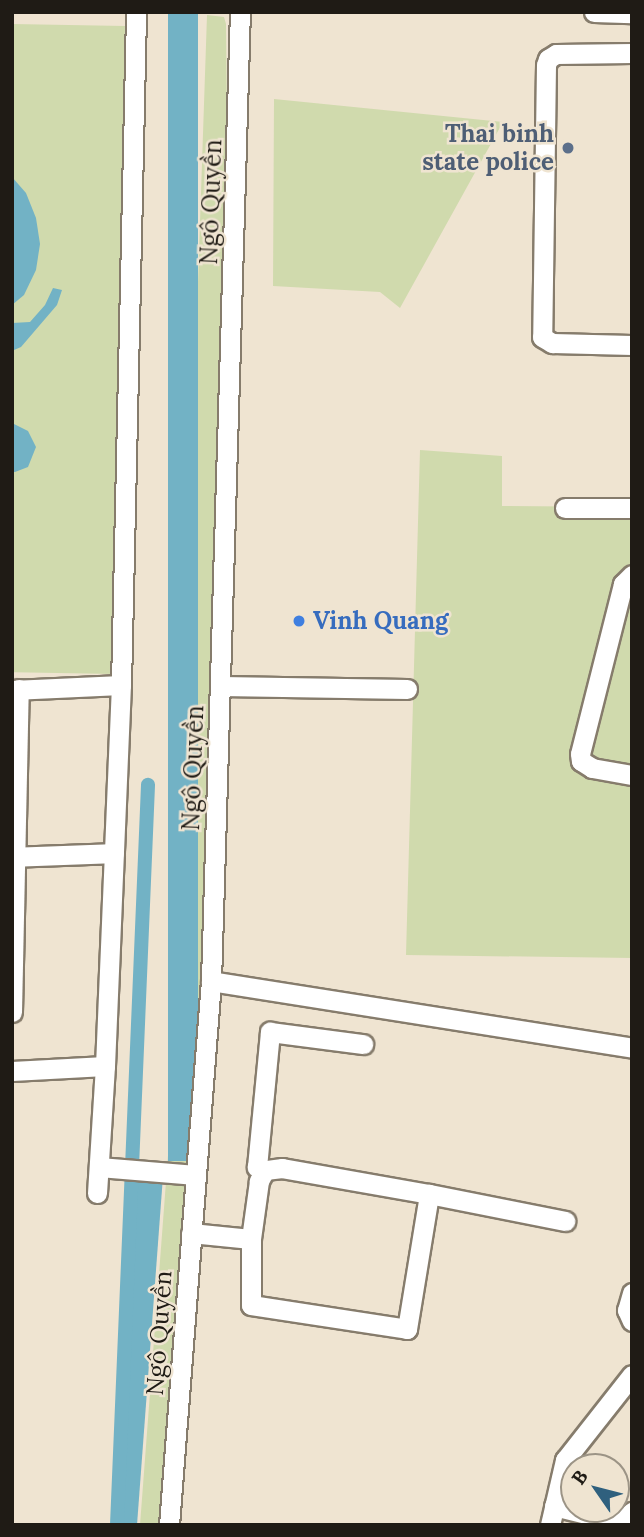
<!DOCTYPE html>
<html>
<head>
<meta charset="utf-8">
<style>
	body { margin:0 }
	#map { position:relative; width:644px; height:1537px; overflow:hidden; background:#efe4d1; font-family:Lora,serif }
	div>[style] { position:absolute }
	.green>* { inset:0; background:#d0daad; transform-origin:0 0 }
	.water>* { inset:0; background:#72b2c5; transform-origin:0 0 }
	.canal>* { height:14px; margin:-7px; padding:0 7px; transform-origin:7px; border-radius:7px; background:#72b2c5 }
	.roads { filter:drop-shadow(2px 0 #867c6c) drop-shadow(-2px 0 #867c6c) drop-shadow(0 2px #867c6c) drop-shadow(0 -2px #867c6c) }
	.minor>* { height:19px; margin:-9.5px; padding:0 9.5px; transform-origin:9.5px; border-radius:9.5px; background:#fff }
	.dots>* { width:19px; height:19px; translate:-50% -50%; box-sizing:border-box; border:4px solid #efe4d1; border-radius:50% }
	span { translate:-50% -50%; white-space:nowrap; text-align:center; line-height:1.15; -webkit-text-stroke:5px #efe4d1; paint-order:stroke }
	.service-label { font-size:24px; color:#4e5e75; font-weight:700 }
	.right { translate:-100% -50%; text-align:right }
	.street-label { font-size:24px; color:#1f1b15 }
	.shop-label { font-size:24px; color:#366cbe; font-weight:700 }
	.left { translate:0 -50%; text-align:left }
	.frame { position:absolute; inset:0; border:14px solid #1f1b15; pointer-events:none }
	.north { position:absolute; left:560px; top:1453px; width:70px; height:70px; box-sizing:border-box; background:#efe4d1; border:2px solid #9c9486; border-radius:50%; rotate:305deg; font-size:19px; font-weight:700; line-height:28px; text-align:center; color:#1f1b15 }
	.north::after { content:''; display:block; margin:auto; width:24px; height:32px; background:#2f607e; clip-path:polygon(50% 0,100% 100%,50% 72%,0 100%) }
</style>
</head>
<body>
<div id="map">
	<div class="green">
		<div style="clip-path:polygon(207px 15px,224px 17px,226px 24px,227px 128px,226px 294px,198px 1078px,161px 1525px,140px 1525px,169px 1142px)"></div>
		<div style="left:125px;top:26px;width:648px;height:113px;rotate:91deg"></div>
		<div style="clip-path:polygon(274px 99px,503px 122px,400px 308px,380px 292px,273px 286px)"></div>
		<div style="clip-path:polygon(420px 450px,502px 456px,502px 506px,632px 507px,632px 958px,406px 955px)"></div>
	</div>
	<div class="water">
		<div style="left:168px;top:12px;width:30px;height:1149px"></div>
		<div style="clip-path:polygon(12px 177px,26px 193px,36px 218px,40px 244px,36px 270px,24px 295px,12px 305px)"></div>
		<div style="clip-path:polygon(53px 288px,62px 290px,57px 305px,21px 347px,14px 350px,12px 364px,12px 323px,30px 322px,45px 305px)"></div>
		<div style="clip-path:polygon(12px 423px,28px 431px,36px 447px,28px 467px,15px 472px,12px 472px)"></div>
		<div style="clip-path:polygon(131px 1175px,163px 1176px,137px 1525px,117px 1525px)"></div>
	</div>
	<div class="canal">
		<div style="left:117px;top:1525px;width:741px;rotate:-87.6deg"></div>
	</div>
	<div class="roads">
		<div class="minor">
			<div style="left:594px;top:12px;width:38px;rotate:2deg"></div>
			<div style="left:632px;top:53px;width:76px;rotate:179.2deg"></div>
			<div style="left:556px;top:54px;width:9px;rotate:148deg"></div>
			<div style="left:548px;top:59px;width:6px;rotate:108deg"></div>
			<div style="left:546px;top:65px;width:272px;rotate:90.8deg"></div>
			<div style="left:542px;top:337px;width:12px;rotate:31deg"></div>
			<div style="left:552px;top:343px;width:80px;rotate:1.4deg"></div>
			<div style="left:565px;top:508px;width:67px"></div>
			<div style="left:632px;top:575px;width:13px;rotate:135deg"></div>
			<div style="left:623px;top:584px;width:175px;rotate:104.2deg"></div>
			<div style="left:580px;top:754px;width:7px;rotate:82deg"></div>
			<div style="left:581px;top:761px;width:13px;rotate:32deg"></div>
			<div style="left:592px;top:768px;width:41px;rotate:9.9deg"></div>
			<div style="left:221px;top:686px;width:186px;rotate:0.9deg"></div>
			<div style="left:12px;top:690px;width:109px;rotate:-2.6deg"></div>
			<div style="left:12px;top:857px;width:102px;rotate:-2.2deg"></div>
			<div style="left:211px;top:981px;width:426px;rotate:9deg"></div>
			<div style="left:12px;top:1012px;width:323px;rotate:-88.8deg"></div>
			<div style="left:12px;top:1071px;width:93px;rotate:-3.1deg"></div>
			<div style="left:99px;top:1167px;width:97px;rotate:4.7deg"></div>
			<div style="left:265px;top:1170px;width:9px;rotate:-159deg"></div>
			<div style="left:257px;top:1167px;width:136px;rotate:-84.5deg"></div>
			<div style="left:270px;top:1032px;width:94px;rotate:7.4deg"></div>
			<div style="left:97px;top:1193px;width:127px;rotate:-86.4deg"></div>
			<div style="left:105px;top:1066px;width:381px;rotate:-87.6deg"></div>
			<div style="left:121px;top:685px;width:673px;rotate:-88.72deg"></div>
			<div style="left:429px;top:1194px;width:149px;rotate:-170deg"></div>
			<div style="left:282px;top:1168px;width:17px;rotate:173deg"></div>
			<div style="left:265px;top:1170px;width:13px;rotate:119deg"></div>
			<div style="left:259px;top:1181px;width:59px;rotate:97.9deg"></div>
			<div style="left:251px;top:1239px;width:66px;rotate:90deg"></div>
			<div style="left:251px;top:1305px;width:158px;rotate:8.7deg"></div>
			<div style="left:407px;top:1329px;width:137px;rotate:-80.7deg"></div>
			<div style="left:429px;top:1194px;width:139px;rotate:11.2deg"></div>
			<div style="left:191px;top:1233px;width:60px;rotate:5.7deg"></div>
			<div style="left:632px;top:1293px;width:18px;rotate:106deg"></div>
			<div style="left:627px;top:1310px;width:12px;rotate:66deg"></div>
			<div style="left:554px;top:1506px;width:58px;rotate:14deg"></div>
			<div style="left:610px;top:1520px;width:16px;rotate:-11deg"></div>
			<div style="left:626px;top:1517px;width:8px;rotate:-40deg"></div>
			<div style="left:169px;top:1525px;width:546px;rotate:-85.59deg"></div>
			<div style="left:211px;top:981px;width:969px;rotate:-88.29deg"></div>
			<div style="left:550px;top:1525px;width:67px;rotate:-77deg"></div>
			<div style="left:565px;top:1460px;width:108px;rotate:-51.8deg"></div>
		</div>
	</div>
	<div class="dots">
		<div style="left:568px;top:148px;background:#5c6f8a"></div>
		<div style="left:299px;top:621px;background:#3f7fe0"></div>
	</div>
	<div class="service-label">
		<span class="right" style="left:554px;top:148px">Thai binh<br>state police</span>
	</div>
	<div class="street-label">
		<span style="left:211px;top:202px;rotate:-88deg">Ngô Quyền</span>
		<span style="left:193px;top:768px;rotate:-88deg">Ngô Quyền</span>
		<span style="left:159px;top:1333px;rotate:-86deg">Ngô Quyền</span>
	</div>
	<div class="shop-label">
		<span class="left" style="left:313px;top:621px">Vinh Quang</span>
	</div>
	<div class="frame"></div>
	<div class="north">B</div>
</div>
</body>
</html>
